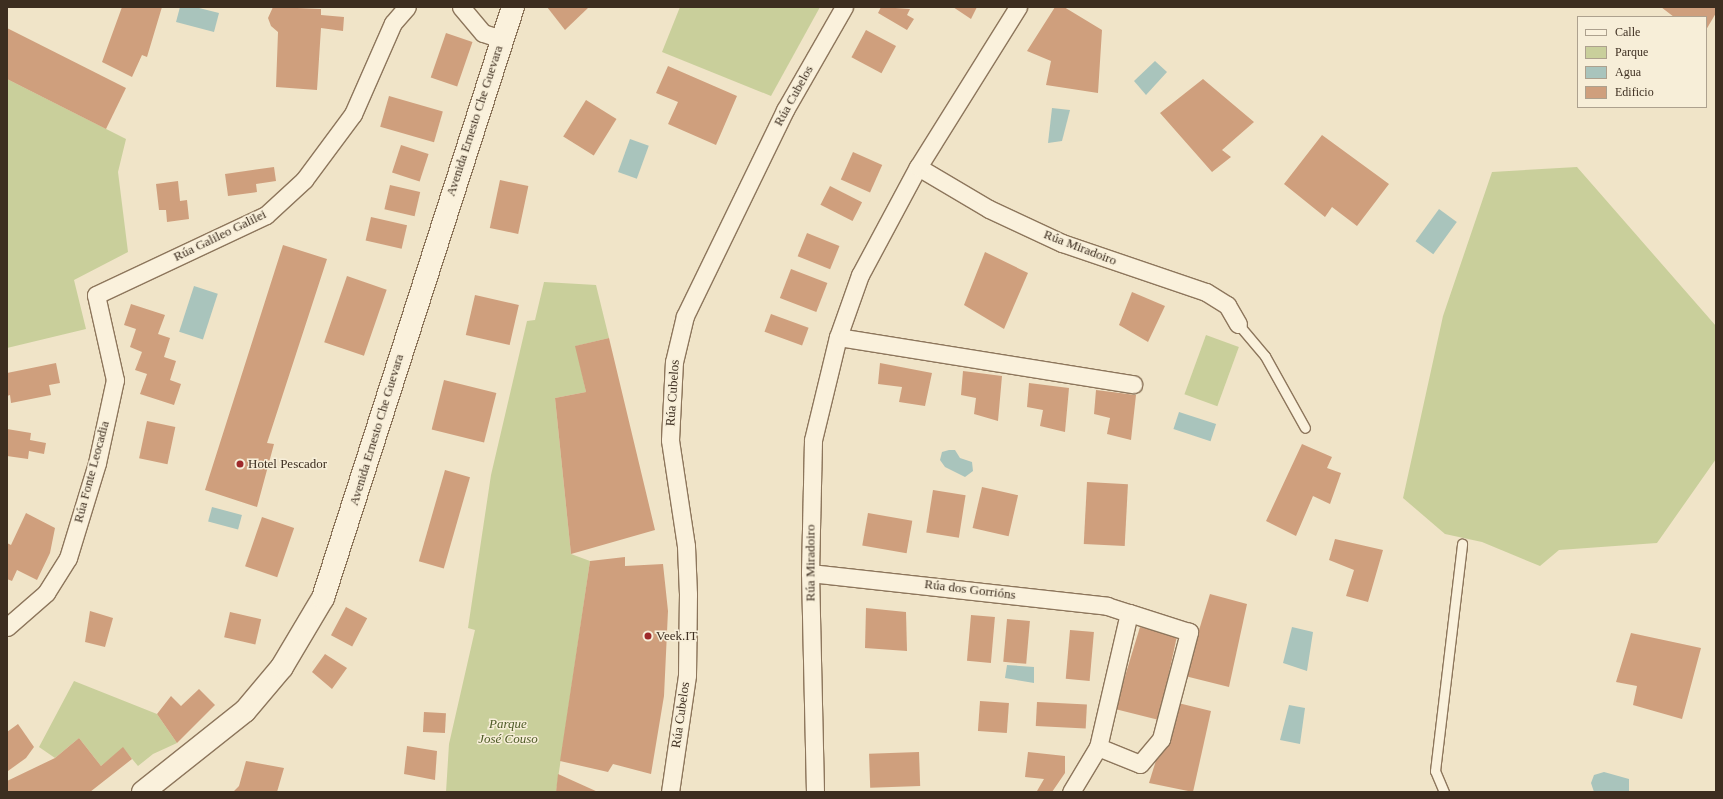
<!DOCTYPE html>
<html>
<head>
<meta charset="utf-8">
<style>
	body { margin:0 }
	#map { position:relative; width:1723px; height:799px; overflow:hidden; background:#f0e4c8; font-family:Georgia,serif }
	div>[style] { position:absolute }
	.green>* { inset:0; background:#c9cf9b; transform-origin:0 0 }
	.water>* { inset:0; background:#a9c4bc; transform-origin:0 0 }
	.building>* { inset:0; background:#cf9f7d; transform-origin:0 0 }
	.roads { filter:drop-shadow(1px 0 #8d765c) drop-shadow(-1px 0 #8d765c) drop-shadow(0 1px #8d765c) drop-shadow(0 -1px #8d765c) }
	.service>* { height:9px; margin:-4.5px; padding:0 4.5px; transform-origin:4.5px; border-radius:4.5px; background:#faf1dc }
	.minor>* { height:17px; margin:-8.5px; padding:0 8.5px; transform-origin:8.5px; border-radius:8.5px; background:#faf1dc }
	.secondary>* { height:22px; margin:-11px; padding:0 11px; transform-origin:11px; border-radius:11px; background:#faf1dc }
	.dots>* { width:11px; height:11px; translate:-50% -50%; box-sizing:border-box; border:2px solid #f7eed8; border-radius:50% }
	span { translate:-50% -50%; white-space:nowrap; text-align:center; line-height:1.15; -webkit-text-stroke:3px #f7eed8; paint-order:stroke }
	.street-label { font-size:13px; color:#3d2e20 }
	.poi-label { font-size:13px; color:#3d2e20 }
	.left { translate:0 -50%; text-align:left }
	.park-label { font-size:13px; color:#4d5a26; font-style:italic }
	.frame { position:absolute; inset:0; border:8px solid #3d2e20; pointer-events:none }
	.legend { position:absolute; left:1577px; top:16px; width:130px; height:92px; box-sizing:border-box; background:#f7eed8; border:1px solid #ada18e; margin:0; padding:5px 7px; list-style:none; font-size:12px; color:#3d2e20 }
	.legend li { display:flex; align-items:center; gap:8px; height:20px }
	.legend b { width:20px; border:1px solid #ada18e }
</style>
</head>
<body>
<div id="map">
	<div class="green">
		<div style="clip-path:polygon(680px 7px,820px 7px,771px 96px,662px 52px)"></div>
		<div style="clip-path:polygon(7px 79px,126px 139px,118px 172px,128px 252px,74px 280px,86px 329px,7px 348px)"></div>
		<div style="clip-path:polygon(1577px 167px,1716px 326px,1716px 459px,1657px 543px,1559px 550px,1540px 566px,1482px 542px,1445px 534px,1403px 498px,1443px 316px,1492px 172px)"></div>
		<div style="clip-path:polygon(544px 282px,596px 285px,609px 338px,576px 346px,586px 392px,555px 398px,571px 554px,590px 561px,556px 792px,446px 792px,449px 744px,475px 630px,468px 628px,491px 475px,527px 321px,535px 320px)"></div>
		<div style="left:1206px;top:335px;width:35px;height:63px;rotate:20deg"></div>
		<div style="clip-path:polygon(74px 681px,157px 714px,177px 743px,153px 754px,138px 766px,123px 748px,101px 766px,79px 738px,55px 758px,39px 747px)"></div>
	</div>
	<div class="water">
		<div style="clip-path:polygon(180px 7px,195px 7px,219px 13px,214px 32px,176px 22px)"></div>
		<div style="clip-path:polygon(1155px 61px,1167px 72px,1146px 95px,1134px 81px)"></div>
		<div style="clip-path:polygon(1052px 108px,1070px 110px,1062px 141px,1048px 143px)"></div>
		<div style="left:630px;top:139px;width:20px;height:35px;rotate:20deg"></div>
		<div style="left:1439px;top:209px;width:22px;height:40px;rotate:36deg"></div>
		<div style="left:194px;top:286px;width:25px;height:48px;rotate:18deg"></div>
		<div style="left:1179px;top:412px;width:39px;height:18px;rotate:18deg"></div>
		<div style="clip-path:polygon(949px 450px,955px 450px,960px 458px,972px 462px,973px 471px,965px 477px,945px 467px,940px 460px,942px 452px)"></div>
		<div style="left:212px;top:507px;width:31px;height:15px;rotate:15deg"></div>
		<div style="clip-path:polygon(1292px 627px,1313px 632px,1307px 671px,1283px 663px)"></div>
		<div style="clip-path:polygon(1007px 665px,1034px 667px,1034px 683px,1005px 678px)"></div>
		<div style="clip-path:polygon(1289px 705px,1305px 708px,1300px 744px,1280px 740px)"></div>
		<div style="clip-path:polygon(1604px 772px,1629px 779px,1629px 792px,1594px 792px,1591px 783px,1594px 775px)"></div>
	</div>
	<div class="building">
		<div style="clip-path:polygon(122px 7px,162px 7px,147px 57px,142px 55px,132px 77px,102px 62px)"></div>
		<div style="clip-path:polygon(273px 7px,321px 9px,321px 15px,344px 17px,343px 31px,321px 28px,317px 90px,276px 87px,278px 32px,271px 26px,268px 18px)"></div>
		<div style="clip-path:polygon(547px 7px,589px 7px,565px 30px)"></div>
		<div style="clip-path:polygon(881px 7px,910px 9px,907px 15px,914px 19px,907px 30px,878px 13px)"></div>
		<div style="clip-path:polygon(953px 7px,977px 7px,971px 19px)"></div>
		<div style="clip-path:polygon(1055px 7px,1064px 7px,1102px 30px,1098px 93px,1046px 85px,1051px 61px,1027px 51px)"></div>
		<div style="clip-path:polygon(1661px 7px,1715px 7px,1716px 13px,1706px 30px,1706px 17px,1674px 17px)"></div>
		<div style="clip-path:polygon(7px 28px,126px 88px,106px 129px,7px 79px)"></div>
		<div style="left:866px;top:30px;width:34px;height:31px;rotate:28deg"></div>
		<div style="left:446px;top:33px;width:28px;height:47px;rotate:19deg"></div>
		<div style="clip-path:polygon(668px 66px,737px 96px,716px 145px,668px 124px,678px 102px,656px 93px)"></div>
		<div style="clip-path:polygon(1203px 79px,1254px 122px,1222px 150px,1231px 157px,1212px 172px,1160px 113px)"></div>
		<div style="left:389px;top:96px;width:56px;height:32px;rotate:16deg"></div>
		<div style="left:586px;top:100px;width:36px;height:43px;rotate:32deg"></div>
		<div style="clip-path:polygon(1322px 135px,1389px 184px,1357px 226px,1332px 207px,1325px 217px,1284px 184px)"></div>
		<div style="left:401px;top:145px;width:29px;height:29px;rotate:18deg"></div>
		<div style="left:853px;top:152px;width:32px;height:30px;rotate:24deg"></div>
		<div style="clip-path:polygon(274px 167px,276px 181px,256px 184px,257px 192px,228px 196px,225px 174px)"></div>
		<div style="left:500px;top:180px;width:29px;height:49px;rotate:12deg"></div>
		<div style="clip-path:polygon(178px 181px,180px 201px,187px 200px,189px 219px,167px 222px,166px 210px,159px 210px,156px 184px)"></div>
		<div style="left:390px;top:185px;width:31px;height:25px;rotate:13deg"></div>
		<div style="left:830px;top:186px;width:36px;height:21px;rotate:27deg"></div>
		<div style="left:371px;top:217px;width:37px;height:24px;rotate:13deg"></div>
		<div style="left:807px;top:233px;width:35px;height:25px;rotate:22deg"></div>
		<div style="clip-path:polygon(283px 245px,327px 259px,267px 443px,274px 444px,257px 507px,205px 490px)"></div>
		<div style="clip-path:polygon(985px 252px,1028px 273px,1004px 329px,964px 305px)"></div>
		<div style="left:791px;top:269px;width:39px;height:31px;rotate:21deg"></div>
		<div style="left:347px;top:276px;width:42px;height:70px;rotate:19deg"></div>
		<div style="clip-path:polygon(1132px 292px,1165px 306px,1148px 342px,1119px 325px)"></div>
		<div style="left:475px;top:295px;width:45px;height:41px;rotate:13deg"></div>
		<div style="clip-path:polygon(131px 304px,165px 315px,158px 334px,170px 338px,164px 357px,176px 361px,170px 380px,181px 384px,174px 405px,140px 394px,147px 374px,135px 370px,142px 352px,130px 347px,136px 329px,124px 325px)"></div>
		<div style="left:771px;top:314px;width:40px;height:19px;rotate:20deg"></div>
		<div style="clip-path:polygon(609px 338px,655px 530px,571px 554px,555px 398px,586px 392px,575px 346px)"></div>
		<div style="clip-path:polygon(56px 363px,60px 383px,49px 385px,51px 395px,11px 403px,10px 395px,7px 396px,7px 373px)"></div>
		<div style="clip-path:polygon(880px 363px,932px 373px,925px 406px,899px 402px,902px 387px,878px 384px)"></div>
		<div style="clip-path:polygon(963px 371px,1002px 376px,998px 421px,974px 414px,976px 398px,961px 395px)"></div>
		<div style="left:444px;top:380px;width:54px;height:51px;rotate:14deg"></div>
		<div style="clip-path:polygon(1029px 383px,1069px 388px,1065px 432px,1040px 426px,1043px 410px,1027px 407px)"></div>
		<div style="clip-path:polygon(1096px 390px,1136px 395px,1131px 440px,1107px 434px,1110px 418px,1094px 414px)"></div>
		<div style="left:147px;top:421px;width:29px;height:38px;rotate:12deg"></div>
		<div style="clip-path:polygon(7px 429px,31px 433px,30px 440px,46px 443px,44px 454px,29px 451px,28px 459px,7px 456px)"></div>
		<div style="clip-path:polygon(1302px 444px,1332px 457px,1327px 468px,1341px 473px,1330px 504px,1313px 496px,1296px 536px,1266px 521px)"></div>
		<div style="left:445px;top:470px;width:26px;height:95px;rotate:16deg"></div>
		<div style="left:1087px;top:482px;width:41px;height:62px;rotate:3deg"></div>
		<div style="left:982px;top:487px;width:37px;height:42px;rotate:13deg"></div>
		<div style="left:933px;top:490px;width:33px;height:43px;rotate:9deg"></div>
		<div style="clip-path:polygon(26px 513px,55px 528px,50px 553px,37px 580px,17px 570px,12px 581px,7px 579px,7px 543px,11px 545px)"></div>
		<div style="left:868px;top:513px;width:45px;height:33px;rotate:10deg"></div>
		<div style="left:262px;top:517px;width:34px;height:52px;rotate:19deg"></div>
		<div style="clip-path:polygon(1335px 539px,1383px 550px,1368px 602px,1346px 596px,1354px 570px,1329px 560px)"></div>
		<div style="clip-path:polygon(625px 557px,625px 566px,663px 564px,668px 611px,664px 696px,651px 774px,613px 764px,608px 772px,560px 761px,590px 561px)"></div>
		<div style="clip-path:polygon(1210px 594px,1247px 604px,1229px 687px,1185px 676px)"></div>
		<div style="left:346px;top:607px;width:24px;height:32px;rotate:28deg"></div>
		<div style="clip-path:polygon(866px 608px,906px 612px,907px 651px,865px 648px)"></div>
		<div style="clip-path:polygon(90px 611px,113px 618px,105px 647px,85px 642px)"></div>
		<div style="left:230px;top:612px;width:32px;height:26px;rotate:13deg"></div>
		<div style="left:971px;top:615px;width:24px;height:46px;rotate:5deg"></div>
		<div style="left:1007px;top:619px;width:23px;height:43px;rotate:5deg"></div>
		<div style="clip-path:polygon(1140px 627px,1177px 636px,1159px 720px,1115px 709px)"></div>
		<div style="left:1070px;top:630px;width:24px;height:49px;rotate:5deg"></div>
		<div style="clip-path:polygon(1631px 633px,1701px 648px,1682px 719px,1633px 705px,1637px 686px,1616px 682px)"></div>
		<div style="clip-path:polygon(325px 654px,347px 668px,332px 689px,312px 672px)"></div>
		<div style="clip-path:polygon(199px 689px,215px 705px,177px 743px,157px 714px,171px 696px,181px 706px)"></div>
		<div style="left:980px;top:701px;width:29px;height:30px;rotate:4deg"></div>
		<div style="left:1037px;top:702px;width:50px;height:24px;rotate:3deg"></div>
		<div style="clip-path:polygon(1174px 702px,1211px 711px,1193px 792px,1149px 783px)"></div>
		<div style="left:424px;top:712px;width:22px;height:20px;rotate:3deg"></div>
		<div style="clip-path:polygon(18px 724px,34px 747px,26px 758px,8px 771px,7px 732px)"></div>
		<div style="clip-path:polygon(79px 738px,101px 766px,123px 747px,132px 759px,90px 792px,7px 792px,7px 781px,55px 758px)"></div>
		<div style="clip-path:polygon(407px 746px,437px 751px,435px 780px,404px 774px)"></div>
		<div style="left:919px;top:752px;width:34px;height:50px;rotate:88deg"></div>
		<div style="clip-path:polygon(1028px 752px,1065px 756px,1065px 773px,1052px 792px,1037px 791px,1044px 779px,1025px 777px)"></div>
		<div style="clip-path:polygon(246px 761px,284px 768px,277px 792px,233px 792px,239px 786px)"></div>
		<div style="clip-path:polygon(558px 774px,598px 792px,556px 792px)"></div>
	</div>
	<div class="roads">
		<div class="service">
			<div style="left:1238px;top:324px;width:42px;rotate:49.8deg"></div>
			<div style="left:1265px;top:356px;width:82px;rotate:60.9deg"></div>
			<div style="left:1444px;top:792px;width:23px;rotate:-113deg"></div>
			<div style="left:1435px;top:771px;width:229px;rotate:-83.2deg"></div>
		</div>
		<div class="minor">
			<div style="left:461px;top:7px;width:34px;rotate:50deg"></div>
			<div style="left:483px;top:33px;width:19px;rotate:18deg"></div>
			<div style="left:918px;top:167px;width:82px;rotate:30.6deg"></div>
			<div style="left:989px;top:209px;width:81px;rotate:25deg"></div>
			<div style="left:1062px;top:243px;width:152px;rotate:18.8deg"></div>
			<div style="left:1206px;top:292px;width:25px;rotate:32deg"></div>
			<div style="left:1227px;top:305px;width:22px;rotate:60deg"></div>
			<div style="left:838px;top:337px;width:299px;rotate:9.1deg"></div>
			<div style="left:810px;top:573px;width:299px;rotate:6.3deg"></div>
			<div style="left:1107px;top:606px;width:23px;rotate:18deg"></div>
			<div style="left:1129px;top:613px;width:138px;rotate:103deg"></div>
			<div style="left:1098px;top:747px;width:52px;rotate:121deg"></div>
			<div style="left:7px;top:627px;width:52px;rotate:-41.1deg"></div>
			<div style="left:46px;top:593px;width:41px;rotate:-57.8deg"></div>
			<div style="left:68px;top:558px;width:99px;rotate:-73deg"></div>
			<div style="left:97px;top:463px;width:85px;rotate:-77.8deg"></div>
			<div style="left:115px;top:380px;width:87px;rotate:-102.6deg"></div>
			<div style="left:96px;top:295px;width:188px;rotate:-25.2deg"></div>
			<div style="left:266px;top:215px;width:52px;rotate:-42.6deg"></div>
			<div style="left:304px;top:180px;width:82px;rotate:-53.4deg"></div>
			<div style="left:353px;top:114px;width:99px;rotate:-66.3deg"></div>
			<div style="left:393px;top:23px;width:21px;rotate:-49deg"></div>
			<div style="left:1098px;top:747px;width:45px;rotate:22deg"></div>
			<div style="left:1140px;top:764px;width:33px;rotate:-50deg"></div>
			<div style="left:1161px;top:739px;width:111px;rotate:-75.3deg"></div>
			<div style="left:1189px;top:632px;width:63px;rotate:-162.4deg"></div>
			<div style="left:670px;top:792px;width:118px;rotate:-81.7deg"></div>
			<div style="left:687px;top:675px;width:81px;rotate:-89.3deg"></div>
			<div style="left:688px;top:594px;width:48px;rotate:-92.4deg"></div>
			<div style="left:686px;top:546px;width:107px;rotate:-98.6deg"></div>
			<div style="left:670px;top:440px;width:78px;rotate:-87.1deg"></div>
			<div style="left:674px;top:362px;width:47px;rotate:-76.6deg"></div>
			<div style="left:685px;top:316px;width:229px;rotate:-64.1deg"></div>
			<div style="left:785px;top:110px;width:119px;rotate:-60.2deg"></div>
			<div style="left:815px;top:792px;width:219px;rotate:-91.3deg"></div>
			<div style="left:810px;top:573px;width:133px;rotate:-88.7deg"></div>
			<div style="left:813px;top:440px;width:106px;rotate:-76.4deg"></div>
			<div style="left:838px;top:337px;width:66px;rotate:-70.5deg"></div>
			<div style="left:860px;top:275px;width:123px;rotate:-61.8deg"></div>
			<div style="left:918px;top:167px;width:189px;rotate:-58deg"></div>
		</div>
		<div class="secondary">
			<div style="left:143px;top:792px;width:130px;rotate:-38.5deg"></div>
			<div style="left:245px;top:711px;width:57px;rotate:-49.9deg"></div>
			<div style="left:282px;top:667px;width:80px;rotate:-59.3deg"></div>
			<div style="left:323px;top:598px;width:621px;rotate:-72.18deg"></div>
		</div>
	</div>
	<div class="dots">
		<div style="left:240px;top:464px;background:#9e2a2b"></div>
		<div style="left:648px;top:636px;background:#9e2a2b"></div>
	</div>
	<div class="street-label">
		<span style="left:794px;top:96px;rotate:-61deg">Rúa Cubelos</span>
		<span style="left:475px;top:121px;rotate:-72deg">Avenida Ernesto Che Guevara</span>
		<span style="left:220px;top:236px;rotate:-26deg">Rúa Galileo Galilei</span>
		<span style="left:1080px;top:248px;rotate:21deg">Rúa Miradoiro</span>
		<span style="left:673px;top:393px;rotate:-86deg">Rúa Cubelos</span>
		<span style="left:377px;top:430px;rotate:-73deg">Avenida Ernesto Che Guevara</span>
		<span style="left:92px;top:472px;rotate:-75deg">Rúa Fonte Leocadia</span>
		<span style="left:811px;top:563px;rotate:-90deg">Rúa Miradoiro</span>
		<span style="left:970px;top:590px;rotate:7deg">Rúa dos Gorrións</span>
		<span style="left:681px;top:715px;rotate:-82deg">Rúa Cubelos</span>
	</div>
	<div class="poi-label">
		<span class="left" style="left:248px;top:464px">Hotel Pescador</span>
		<span class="left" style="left:656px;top:636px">Veek.IT</span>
	</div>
	<div class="park-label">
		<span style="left:508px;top:732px">Parque<br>José Couso</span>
	</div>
	<div class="frame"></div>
	<ul class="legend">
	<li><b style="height:5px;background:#faf1dc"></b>Calle</li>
	<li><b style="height:11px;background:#c9cf9b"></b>Parque</li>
	<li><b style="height:11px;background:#a9c4bc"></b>Agua</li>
	<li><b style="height:11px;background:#cf9f7d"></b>Edificio</li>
	</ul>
</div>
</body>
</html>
